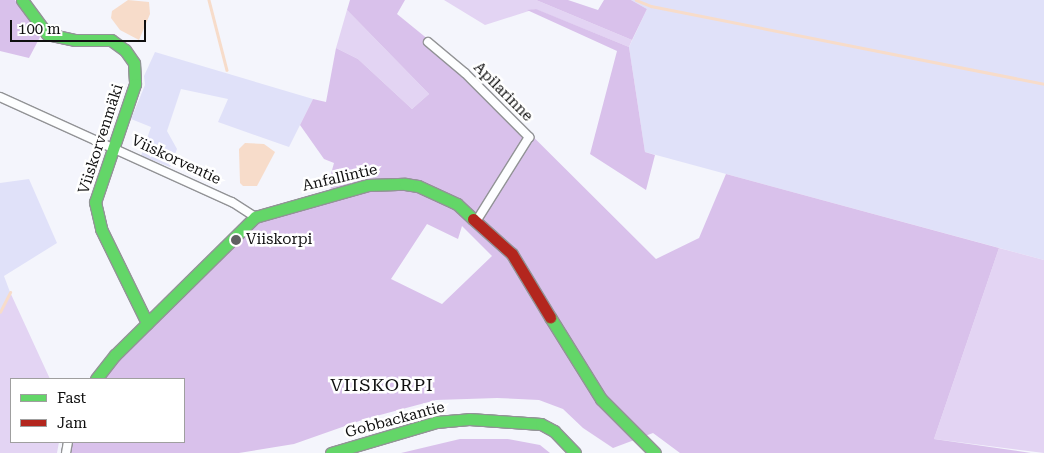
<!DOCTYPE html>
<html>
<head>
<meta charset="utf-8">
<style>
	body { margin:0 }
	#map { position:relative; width:1044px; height:453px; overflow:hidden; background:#f4f5fc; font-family:"Roboto Serif",serif }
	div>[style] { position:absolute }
	.farmland>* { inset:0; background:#e0e1f9 }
	.green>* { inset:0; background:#e3d4f3 }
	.forest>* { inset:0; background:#d9c1eb }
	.water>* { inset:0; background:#f7dcca }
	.stream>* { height:2.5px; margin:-1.25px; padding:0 1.25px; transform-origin:1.25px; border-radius:1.25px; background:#f7dcca }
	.roads { filter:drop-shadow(1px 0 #929396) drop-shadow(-1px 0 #929396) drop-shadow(0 1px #929396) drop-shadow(0 -1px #929396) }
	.street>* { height:8px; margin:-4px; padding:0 4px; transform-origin:4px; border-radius:4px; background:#fdfeff }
	.fast>* { height:11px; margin:-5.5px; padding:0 5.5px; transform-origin:5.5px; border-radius:5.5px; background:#63d668 }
	.jam>* { height:11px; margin:-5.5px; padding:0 5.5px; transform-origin:5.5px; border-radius:5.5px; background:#b3261e }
	.dots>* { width:14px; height:14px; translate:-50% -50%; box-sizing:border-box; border:2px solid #fff; border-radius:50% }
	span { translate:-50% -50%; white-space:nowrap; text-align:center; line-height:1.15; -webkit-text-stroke:5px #fff; paint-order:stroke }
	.street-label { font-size:15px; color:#0f0f0f }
	.poi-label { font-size:15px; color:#0f0f0f }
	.left { translate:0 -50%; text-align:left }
	.quarter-label { font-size:18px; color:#0f0f0f; letter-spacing:1px }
	.legend { position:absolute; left:10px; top:378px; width:175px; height:65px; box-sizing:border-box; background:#fff; border:1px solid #9f9f9f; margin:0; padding:6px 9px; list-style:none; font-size:15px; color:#0f0f0f }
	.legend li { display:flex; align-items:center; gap:10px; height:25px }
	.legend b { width:25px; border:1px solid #9f9f9f }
	.scale { position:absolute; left:10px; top:20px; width:136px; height:22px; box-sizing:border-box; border:2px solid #0f0f0f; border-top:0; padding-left:6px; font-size:15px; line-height:18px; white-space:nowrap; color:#0f0f0f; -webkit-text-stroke:4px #fff; paint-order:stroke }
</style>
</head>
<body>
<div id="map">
	<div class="farmland">
		<div style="clip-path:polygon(631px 0,1044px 0,1044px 260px,645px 152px,629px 47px,647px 9px)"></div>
		<div style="clip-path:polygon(155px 52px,313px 99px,289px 147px,218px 122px,228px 99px,181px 89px,167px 131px,177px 149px,170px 167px,141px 156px,151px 127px,131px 119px,145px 85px,144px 76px)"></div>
		<div style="clip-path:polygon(29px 179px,57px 243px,4px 276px,10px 292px,0 312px,0 183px)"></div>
	</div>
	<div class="green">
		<div style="clip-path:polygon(444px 0,536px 0,632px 40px,629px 47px,535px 9px,485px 25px)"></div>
		<div style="clip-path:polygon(347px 10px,429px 94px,412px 109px,358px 59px,336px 48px)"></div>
		<div style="clip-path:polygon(999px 248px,1044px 260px,1044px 453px,934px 439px)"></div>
		<div style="clip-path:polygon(10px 292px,50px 379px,11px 379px,11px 442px,59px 442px,57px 453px,0 453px,0 312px)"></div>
	</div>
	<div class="forest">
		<div style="clip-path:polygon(0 0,15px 0,40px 37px,29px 58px,0 51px)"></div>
		<div style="clip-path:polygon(evenodd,350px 0,405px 0,397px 14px,467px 71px,656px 259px,699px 238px,726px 174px,999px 248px,934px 439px,1031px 453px,680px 453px,653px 433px,613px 448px,583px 428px,563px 409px,539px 400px,497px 398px,436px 400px,365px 419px,294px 444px,239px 453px,71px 453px,72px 442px,184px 442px,184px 379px,103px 379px,121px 357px,257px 222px,333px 199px,329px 181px,334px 163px,324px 159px,300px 125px,313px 99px,326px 102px,336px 48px,358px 59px,412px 109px,429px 94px,347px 10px,350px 0,427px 224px,458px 239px,462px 226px,492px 256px,442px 304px,391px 279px,427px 224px)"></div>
		<div style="clip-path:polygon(536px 0,568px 0,598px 10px,604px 0,631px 0,647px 9px,632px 40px)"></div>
		<div style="clip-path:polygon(536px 9px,629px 47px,645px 152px,655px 155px,646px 190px,590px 154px,617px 51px,527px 10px)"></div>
		<div style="clip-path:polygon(460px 439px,508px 439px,540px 445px,550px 453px,401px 453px)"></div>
	</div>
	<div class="water">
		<div style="clip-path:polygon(128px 0,149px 2px,150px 14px,139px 40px,120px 30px,111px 18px,112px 11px)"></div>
		<div style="clip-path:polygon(245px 143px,264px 144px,275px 152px,257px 186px,243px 186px,240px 183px,239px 149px)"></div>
	</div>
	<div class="stream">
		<div style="left:209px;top:0;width:72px;rotate:75.6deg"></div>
		<div style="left:636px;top:0;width:16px;rotate:22deg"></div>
		<div style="left:651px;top:6px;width:401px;rotate:11.2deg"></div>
		<div style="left:0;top:312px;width:22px;rotate:-63deg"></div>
	</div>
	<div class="roads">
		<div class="street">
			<div style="left:428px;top:42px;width:48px;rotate:40deg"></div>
			<div style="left:465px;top:73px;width:91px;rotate:45deg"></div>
			<div style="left:529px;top:137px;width:98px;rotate:122.1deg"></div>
			<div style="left:0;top:97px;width:255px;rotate:24.4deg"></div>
			<div style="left:232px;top:202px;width:27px;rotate:33deg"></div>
			<div style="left:66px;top:453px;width:11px;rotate:-80deg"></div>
		</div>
		<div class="fast">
			<div style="left:22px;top:0;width:42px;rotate:53.7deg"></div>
			<div style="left:47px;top:34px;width:29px;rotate:12deg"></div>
			<div style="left:75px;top:40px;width:36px"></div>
			<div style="left:111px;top:40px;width:17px;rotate:36deg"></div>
			<div style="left:125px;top:50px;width:16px;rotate:55deg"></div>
			<div style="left:134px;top:63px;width:21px;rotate:87deg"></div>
			<div style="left:135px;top:84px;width:125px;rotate:108.7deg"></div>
			<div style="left:95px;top:202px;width:28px;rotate:77deg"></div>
			<div style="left:101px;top:229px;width:105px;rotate:63.9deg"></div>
			<div style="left:550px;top:317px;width:97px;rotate:58.1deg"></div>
			<div style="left:601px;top:399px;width:76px;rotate:45deg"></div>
			<div style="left:96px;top:379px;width:31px;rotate:-52deg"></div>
			<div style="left:115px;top:355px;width:197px;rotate:-44.6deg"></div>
			<div style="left:255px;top:217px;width:117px;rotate:-15.8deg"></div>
			<div style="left:368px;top:185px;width:37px;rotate:-2deg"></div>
			<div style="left:405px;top:184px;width:13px;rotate:9deg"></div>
			<div style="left:418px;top:186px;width:43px;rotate:24.8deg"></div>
			<div style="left:457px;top:204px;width:22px;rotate:43deg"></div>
			<div style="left:331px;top:453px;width:109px;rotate:-16.4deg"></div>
			<div style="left:436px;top:422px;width:33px;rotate:-5deg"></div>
			<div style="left:469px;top:419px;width:72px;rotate:4deg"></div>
			<div style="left:541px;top:424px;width:15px;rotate:28deg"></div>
			<div style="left:554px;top:431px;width:30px;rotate:46deg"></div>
		</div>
		<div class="jam">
			<div style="left:473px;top:219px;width:52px;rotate:41.9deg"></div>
			<div style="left:512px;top:254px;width:74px;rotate:58.9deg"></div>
		</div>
	</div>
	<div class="dots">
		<div style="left:236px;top:240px;background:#5f6062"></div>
	</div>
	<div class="street-label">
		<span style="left:503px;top:92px;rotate:45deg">Apilarinne</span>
		<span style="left:101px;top:139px;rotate:-72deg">Viiskorvenmäki</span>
		<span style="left:176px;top:160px;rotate:25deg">Viiskorventie</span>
		<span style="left:340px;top:178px;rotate:-13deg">Anfallintie</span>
		<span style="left:395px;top:420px;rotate:-15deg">Gobbackantie</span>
	</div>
	<div class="poi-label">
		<span class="left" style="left:246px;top:240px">Viiskorpi</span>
	</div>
	<div class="quarter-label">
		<span style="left:382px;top:385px">VIISKORPI</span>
	</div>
	<ul class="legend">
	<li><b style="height:6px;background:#63d668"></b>Fast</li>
	<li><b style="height:6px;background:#b3261e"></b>Jam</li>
	</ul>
	<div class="scale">100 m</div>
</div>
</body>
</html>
